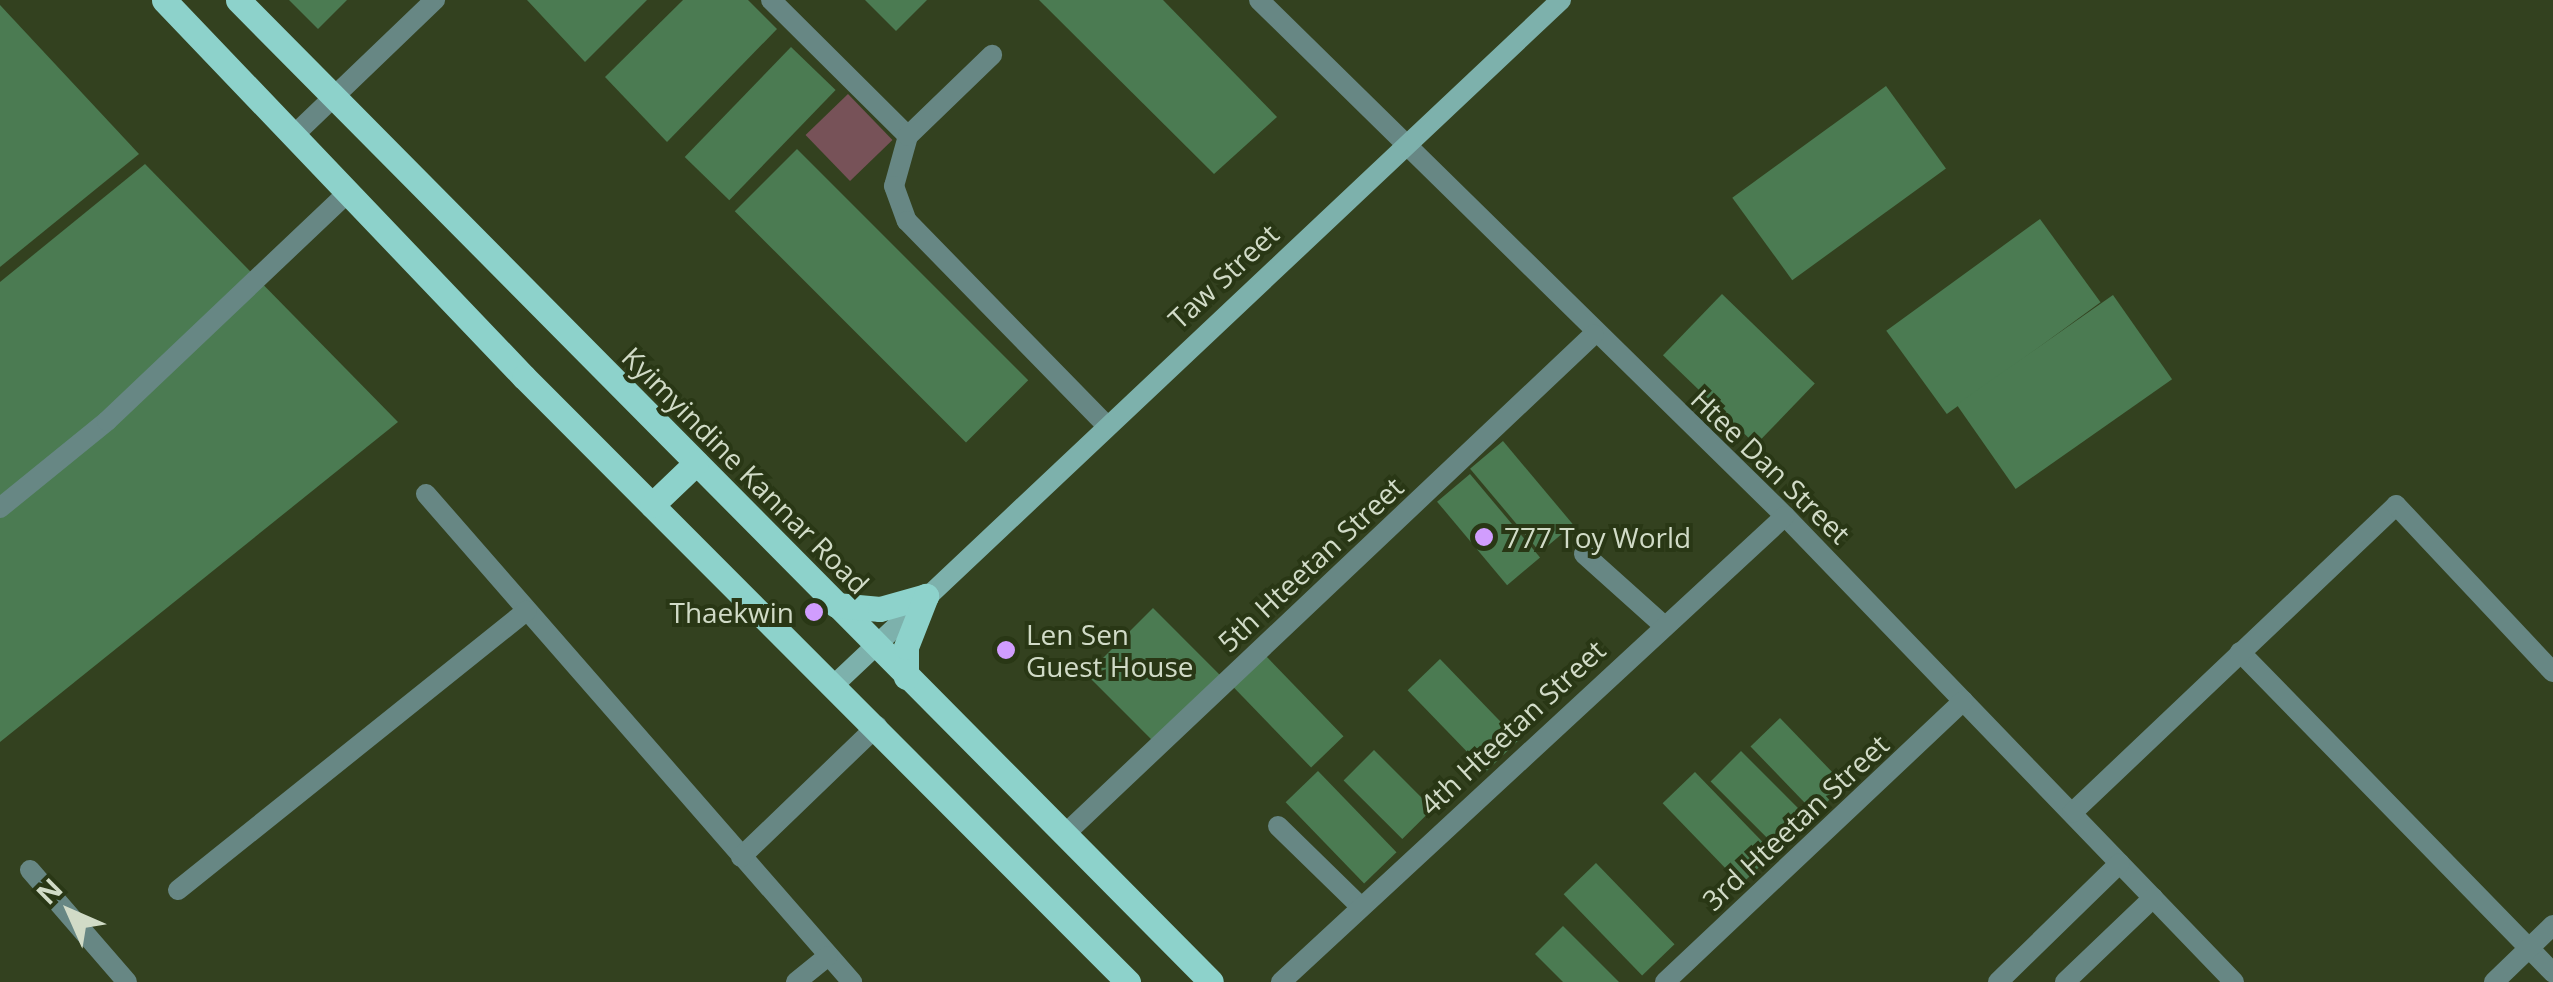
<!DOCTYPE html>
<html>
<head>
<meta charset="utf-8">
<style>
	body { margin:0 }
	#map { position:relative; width:2553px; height:982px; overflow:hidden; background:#33411f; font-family:"Open Sans",sans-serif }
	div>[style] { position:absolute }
	.green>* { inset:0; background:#775258; transform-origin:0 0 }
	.building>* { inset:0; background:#4b7b52; transform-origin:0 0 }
	.lane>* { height:20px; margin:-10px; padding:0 10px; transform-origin:10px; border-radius:10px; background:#678784 }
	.street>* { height:20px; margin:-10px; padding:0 10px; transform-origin:10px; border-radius:10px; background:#678784 }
	.secondary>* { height:20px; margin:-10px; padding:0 10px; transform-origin:10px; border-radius:10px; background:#7db1ac }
	.primary>* { height:25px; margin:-12.5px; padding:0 12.5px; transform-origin:12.5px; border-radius:12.5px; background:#8dd2cb }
	.dots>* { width:28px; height:28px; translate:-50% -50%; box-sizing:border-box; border:5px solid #293715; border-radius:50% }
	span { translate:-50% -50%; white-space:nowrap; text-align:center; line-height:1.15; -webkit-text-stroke:8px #293715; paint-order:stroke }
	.street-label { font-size:28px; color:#d1dbc7 }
	.poi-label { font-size:28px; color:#d1dbc7 }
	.left { translate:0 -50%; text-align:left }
	.right { translate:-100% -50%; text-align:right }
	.north { position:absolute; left:20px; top:862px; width:100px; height:100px; -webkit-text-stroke:8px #293715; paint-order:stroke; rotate:315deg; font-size:28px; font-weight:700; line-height:40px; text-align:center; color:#d1dbc7 }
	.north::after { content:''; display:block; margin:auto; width:35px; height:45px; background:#d1dbc7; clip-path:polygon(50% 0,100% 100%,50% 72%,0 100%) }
</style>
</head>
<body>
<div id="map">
	<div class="green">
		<div style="left:848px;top:94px;width:64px;height:59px;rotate:46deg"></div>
	</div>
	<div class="building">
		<div style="clip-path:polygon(289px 0,347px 0,318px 29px)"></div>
		<div style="clip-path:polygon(527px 0,647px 0,585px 62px)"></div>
		<div style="clip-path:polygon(683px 0,748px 0,777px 29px,667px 142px,605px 77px)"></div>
		<div style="clip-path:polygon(865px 0,927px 0,896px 31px)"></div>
		<div style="clip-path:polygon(1039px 0,1163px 0,1277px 117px,1214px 174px)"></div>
		<div style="clip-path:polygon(0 5px,139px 154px,0 267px)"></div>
		<div style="left:791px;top:47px;width:62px;height:153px;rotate:44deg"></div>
		<div style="left:1886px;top:86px;width:102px;height:190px;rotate:54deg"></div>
		<div style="left:797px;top:149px;width:327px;height:88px;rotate:45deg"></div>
		<div style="clip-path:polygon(145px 164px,398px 422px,0 742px,0 282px)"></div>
		<div style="left:2040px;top:219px;width:103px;height:190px;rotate:54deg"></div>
		<div style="left:1722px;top:294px;width:129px;height:85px;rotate:44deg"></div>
		<div style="left:2113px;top:295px;width:103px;height:191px;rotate:55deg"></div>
		<div style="left:1503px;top:441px;width:109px;height:43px;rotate:50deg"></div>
		<div style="left:1470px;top:474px;width:109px;height:43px;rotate:50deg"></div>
		<div style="left:1153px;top:608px;width:95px;height:94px;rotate:45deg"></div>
		<div style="left:1265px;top:655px;width:113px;height:45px;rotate:46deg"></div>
		<div style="left:1440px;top:659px;width:113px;height:45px;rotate:46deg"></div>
		<div style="left:1780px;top:718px;width:93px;height:41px;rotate:46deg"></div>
		<div style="left:1374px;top:750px;width:83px;height:43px;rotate:45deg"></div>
		<div style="left:1741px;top:751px;width:96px;height:43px;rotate:45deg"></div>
		<div style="left:1318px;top:771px;width:113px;height:45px;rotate:46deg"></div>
		<div style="left:1695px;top:772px;width:113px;height:45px;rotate:46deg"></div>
		<div style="left:1596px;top:863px;width:113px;height:45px;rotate:46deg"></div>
		<div style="clip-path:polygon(1563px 926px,1619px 982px,1563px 982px,1535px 954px)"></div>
	</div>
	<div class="lane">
		<div style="left:426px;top:494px;width:648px;rotate:48.88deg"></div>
		<div style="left:0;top:508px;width:138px;rotate:-39.1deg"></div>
		<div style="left:107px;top:421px;width:331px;rotate:-43.5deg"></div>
		<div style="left:741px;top:857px;width:189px;rotate:-43.9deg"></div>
		<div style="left:30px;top:870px;width:148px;rotate:49.1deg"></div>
		<div style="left:178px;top:890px;width:447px;rotate:-38.7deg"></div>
		<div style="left:796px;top:982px;width:41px;rotate:-39.1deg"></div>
	</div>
	<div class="street">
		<div style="left:771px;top:0;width:193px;rotate:44.8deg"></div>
		<div style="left:908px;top:136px;width:52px;rotate:105.6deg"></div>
		<div style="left:894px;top:186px;width:37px;rotate:70deg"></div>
		<div style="left:907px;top:221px;width:282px;rotate:45.7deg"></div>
		<div style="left:1259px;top:0;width:737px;rotate:44.45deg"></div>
		<div style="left:1785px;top:516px;width:647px;rotate:46.06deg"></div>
		<div style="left:293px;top:136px;width:197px;rotate:-43.8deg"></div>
		<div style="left:908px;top:136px;width:117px;rotate:-44deg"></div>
		<div style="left:1584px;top:554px;width:106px;rotate:41.9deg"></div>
		<div style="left:2240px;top:652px;width:448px;rotate:45.7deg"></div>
		<div style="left:2072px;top:813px;width:447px;rotate:-43.5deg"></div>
		<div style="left:2396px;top:505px;width:229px;rotate:46.8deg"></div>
		<div style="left:1278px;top:826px;width:113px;rotate:44.3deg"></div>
		<div style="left:1064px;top:835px;width:729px;rotate:-43.39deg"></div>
		<div style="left:1281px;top:982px;width:686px;rotate:-42.76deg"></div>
		<div style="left:1665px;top:982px;width:410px;rotate:-43.3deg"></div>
		<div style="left:1998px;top:982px;width:170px;rotate:-44.3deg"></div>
		<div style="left:2065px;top:982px;width:122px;rotate:-43.7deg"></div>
		<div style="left:2494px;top:982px;width:82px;rotate:-44deg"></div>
	</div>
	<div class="secondary">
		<div style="left:834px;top:685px;width:999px;rotate:-43.3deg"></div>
	</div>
	<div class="primary">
		<div style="left:164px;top:0;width:521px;rotate:46.32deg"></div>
		<div style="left:524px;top:377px;width:855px;rotate:45.05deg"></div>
		<div style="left:238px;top:0;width:1382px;rotate:45.26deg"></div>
		<div style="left:652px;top:505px;width:61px;rotate:-43.7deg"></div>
		<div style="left:836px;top:605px;width:44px;rotate:5.2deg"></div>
		<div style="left:880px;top:609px;width:48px;rotate:-15.8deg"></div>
		<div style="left:906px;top:677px;width:30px;rotate:-90deg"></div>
		<div style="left:906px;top:647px;width:55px;rotate:-68.6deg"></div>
	</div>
	<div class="dots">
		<div style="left:1484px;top:537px;background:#d19dfe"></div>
		<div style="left:814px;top:612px;background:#d19dfe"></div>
		<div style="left:1006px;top:650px;background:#d19dfe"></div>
	</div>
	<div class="street-label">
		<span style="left:1223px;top:276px;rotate:-43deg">Taw Street</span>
		<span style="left:1771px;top:466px;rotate:44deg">Htee Dan Street</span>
		<span style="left:746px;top:470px;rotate:45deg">Kyimyindine Kannar Road</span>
		<span style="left:1310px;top:564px;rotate:-43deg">5th Hteetan Street</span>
		<span style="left:1512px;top:727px;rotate:-43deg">4th Hteetan Street</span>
		<span style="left:1795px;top:822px;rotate:-43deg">3rd Hteetan Street</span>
	</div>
	<div class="poi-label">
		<span class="left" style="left:1504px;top:537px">777 Toy World</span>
		<span class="right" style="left:794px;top:612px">Thaekwin</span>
		<span class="left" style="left:1026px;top:650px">Len Sen<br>Guest House</span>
	</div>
	<div class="north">N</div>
</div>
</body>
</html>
